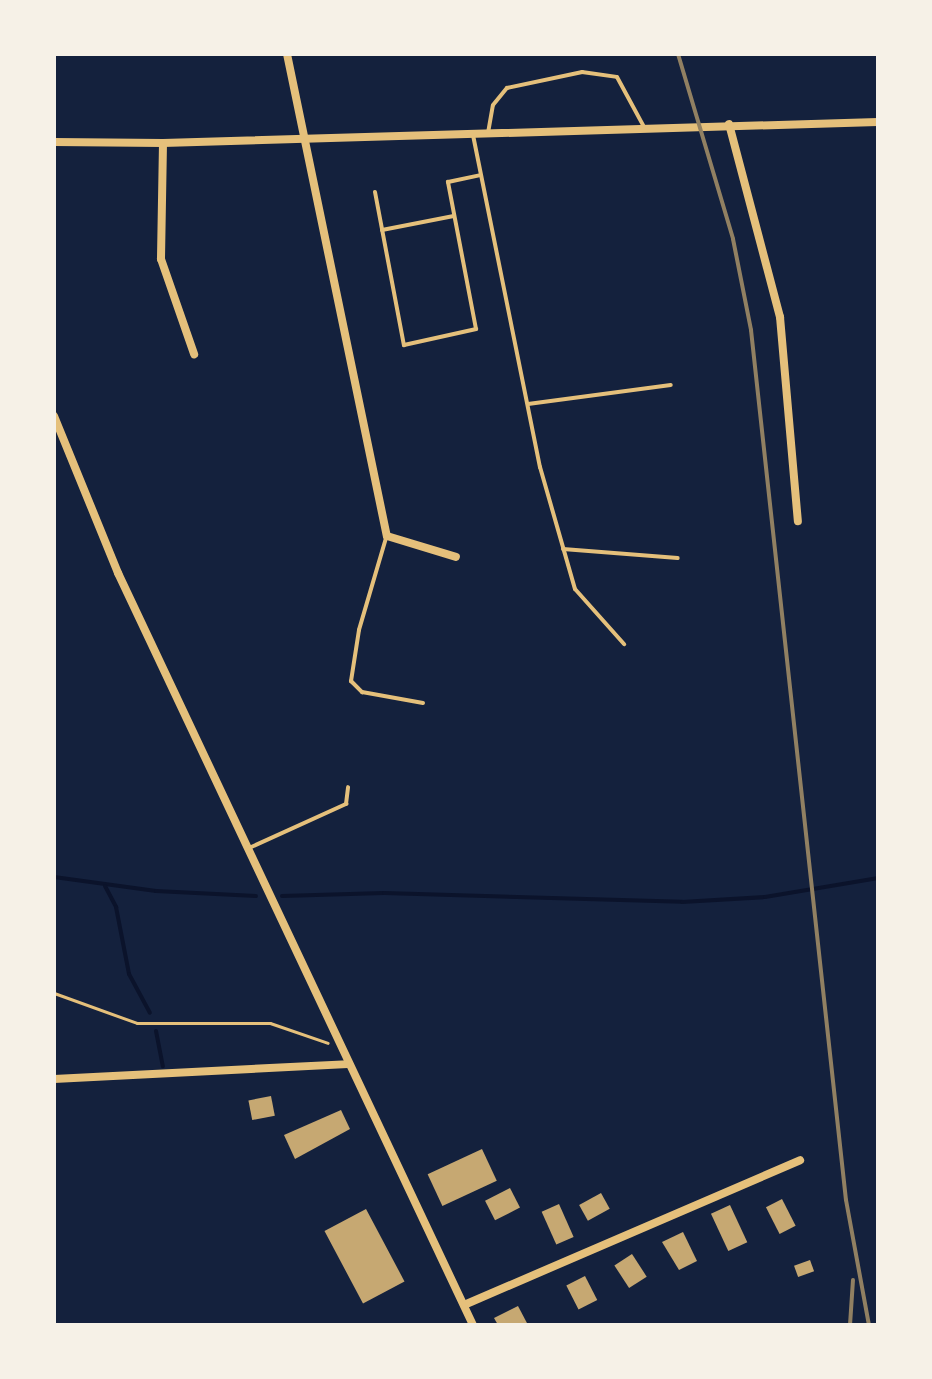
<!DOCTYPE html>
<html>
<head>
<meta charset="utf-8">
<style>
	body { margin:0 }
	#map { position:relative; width:932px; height:1379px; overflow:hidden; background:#14213d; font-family:"Golos Text",sans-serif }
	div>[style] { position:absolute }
	.stream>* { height:4px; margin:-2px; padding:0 2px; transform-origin:2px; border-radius:2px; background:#0b132b }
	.building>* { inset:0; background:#c6a872; transform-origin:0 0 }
	.path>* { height:3px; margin:-1.5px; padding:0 1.5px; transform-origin:1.5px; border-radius:1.5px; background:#e5c07b }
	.service>* { height:4px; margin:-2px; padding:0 2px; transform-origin:2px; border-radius:2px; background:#e5c07b }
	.minor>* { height:8px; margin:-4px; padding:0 4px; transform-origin:4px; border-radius:4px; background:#e5c07b }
	.rail>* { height:4px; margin:-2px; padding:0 2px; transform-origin:2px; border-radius:2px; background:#918062 }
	span { translate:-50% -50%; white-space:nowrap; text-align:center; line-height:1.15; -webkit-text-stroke:6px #f6f1e7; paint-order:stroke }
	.frame { position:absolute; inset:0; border:56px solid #f6f1e7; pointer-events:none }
</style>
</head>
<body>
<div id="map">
	<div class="stream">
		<div style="left:54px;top:877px;width:103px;rotate:7.8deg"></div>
		<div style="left:156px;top:891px;width:100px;rotate:2.9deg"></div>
		<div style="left:105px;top:886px;width:24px;rotate:62deg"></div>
		<div style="left:116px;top:907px;width:68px;rotate:79deg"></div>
		<div style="left:129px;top:974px;width:44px;rotate:61.7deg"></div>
		<div style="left:282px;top:896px;width:102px;rotate:-1.7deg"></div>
		<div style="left:384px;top:893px;width:298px;rotate:1.7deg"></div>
		<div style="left:682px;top:902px;width:83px;rotate:-3.4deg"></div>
		<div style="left:765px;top:897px;width:115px;rotate:-9.5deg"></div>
		<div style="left:156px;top:1031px;width:36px;rotate:79deg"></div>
	</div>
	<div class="building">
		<div style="left:271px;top:1096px;width:20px;height:23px;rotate:79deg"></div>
		<div style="clip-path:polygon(341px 1110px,350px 1129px,295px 1159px,284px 1135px)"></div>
		<div style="left:482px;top:1149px;width:35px;height:60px;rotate:65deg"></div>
		<div style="left:510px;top:1188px;width:22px;height:28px;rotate:63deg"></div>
		<div style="left:601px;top:1193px;width:18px;height:25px;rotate:61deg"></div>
		<div style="left:782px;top:1199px;width:30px;height:18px;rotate:63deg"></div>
		<div style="left:559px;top:1204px;width:36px;height:19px;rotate:66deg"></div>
		<div style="left:730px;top:1205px;width:41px;height:21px;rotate:65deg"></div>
		<div style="left:366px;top:1209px;width:82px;height:47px;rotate:62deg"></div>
		<div style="clip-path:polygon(683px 1232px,697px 1261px,679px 1270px,662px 1242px)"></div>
		<div style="left:632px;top:1254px;width:27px;height:21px;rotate:57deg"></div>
		<div style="left:810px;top:1260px;width:12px;height:17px;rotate:70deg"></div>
		<div style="left:585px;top:1276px;width:27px;height:21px;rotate:63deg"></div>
		<div style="clip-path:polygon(518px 1306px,528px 1325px,498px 1325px,494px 1318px)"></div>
	</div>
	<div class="path">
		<div style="left:54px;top:993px;width:88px;rotate:19.9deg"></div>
		<div style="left:137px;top:1023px;width:133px"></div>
		<div style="left:270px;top:1023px;width:61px;rotate:19deg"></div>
	</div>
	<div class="service">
		<div style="left:488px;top:133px;width:28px;rotate:-80deg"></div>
		<div style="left:493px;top:105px;width:22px;rotate:-51deg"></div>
		<div style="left:507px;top:88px;width:77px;rotate:-12deg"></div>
		<div style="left:582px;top:72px;width:35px;rotate:8deg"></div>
		<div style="left:617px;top:77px;width:57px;rotate:61.6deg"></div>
		<div style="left:473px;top:135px;width:339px;rotate:78.6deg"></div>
		<div style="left:540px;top:467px;width:127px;rotate:74deg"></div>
		<div style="left:575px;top:589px;width:74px;rotate:48.3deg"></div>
		<div style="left:375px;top:192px;width:156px;rotate:79.3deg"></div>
		<div style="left:404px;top:345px;width:74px;rotate:-12.5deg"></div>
		<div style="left:476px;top:329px;width:150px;rotate:-100.8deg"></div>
		<div style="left:448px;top:182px;width:33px;rotate:-12deg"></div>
		<div style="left:382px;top:230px;width:73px;rotate:-11deg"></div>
		<div style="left:528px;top:404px;width:144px;rotate:-7.6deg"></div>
		<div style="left:386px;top:538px;width:96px;rotate:106.4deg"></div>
		<div style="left:359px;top:630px;width:52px;rotate:98.9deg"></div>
		<div style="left:351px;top:681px;width:16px;rotate:45deg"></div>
		<div style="left:362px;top:692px;width:62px;rotate:10.2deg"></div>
		<div style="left:563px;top:549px;width:115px;rotate:4.5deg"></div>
		<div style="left:249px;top:848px;width:107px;rotate:-24.4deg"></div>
		<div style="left:346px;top:804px;width:17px;rotate:-83deg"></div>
	</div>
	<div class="minor">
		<div style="left:287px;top:54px;width:492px;rotate:78.3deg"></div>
		<div style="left:387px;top:536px;width:72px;rotate:16.9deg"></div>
		<div style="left:729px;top:124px;width:200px;rotate:75.2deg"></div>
		<div style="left:780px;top:317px;width:205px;rotate:85deg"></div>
		<div style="left:54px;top:142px;width:109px;rotate:0.5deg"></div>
		<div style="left:163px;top:143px;width:715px;rotate:-1.68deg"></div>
		<div style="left:163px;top:143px;width:116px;rotate:91deg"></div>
		<div style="left:161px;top:259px;width:101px;rotate:70.8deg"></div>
		<div style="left:54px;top:416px;width:170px;rotate:67.8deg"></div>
		<div style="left:118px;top:573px;width:832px;rotate:64.73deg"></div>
		<div style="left:54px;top:1079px;width:294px;rotate:-2.9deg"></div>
		<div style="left:464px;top:1305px;width:366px;rotate:-23.3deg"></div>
	</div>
	<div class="rail">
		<div style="left:678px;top:54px;width:193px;rotate:73.4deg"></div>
		<div style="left:733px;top:239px;width:93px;rotate:78.8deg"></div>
		<div style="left:751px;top:330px;width:875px;rotate:83.77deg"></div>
		<div style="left:846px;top:1200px;width:127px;rotate:79.6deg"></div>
		<div style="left:850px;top:1325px;width:45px;rotate:-86.2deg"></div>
	</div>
	<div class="frame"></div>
</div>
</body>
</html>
